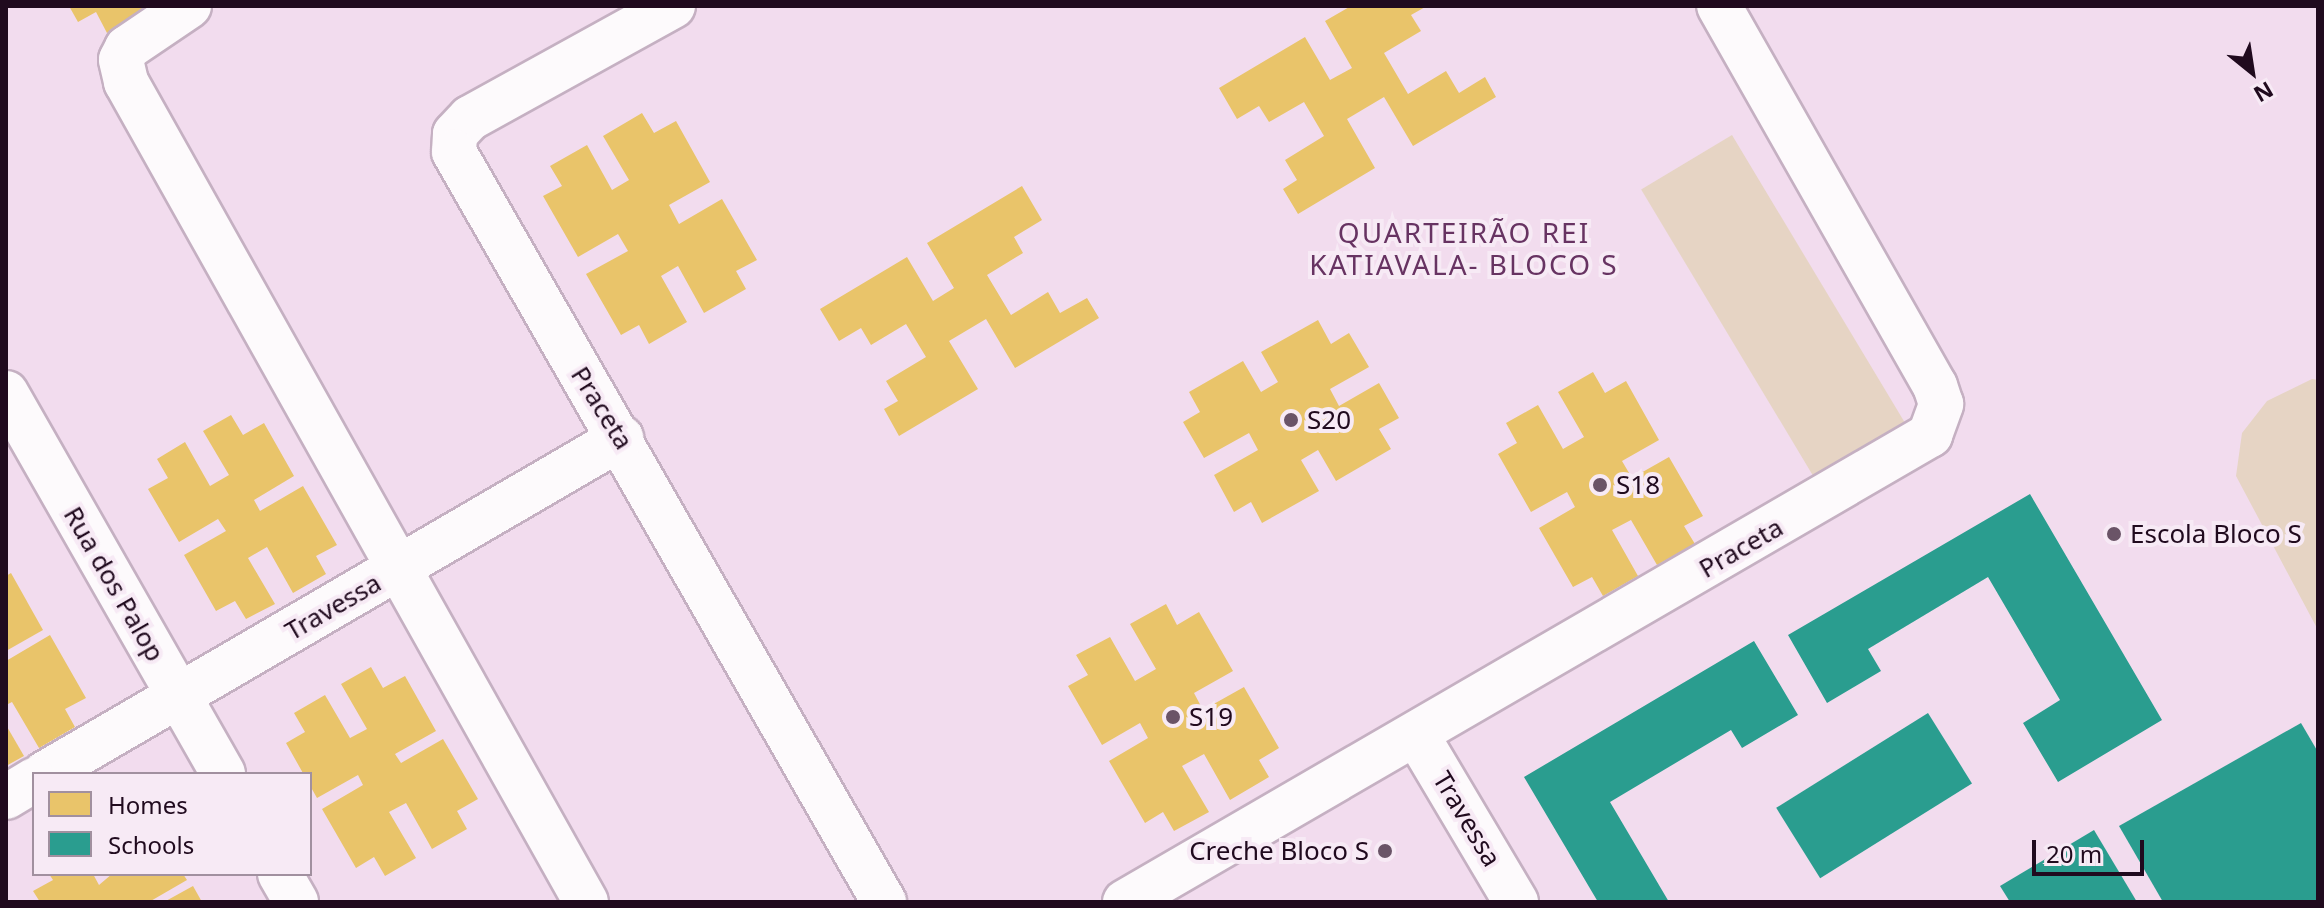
<!DOCTYPE html>
<html>
<head>
<meta charset="utf-8">
<style>
	body { margin:0 }
	#map { position:relative; width:2324px; height:908px; overflow:hidden; background:#f2dcee; font-family:"Noto Sans",sans-serif }
	div>[style] { position:absolute }
	.green>* { inset:0; background:#e6d4c4; transform-origin:0 0 }
	.homes>* { inset:0; background:#e9c46a }
	.schools>* { inset:0; background:#2a9d8f; transform-origin:0 0 }
	.roads { filter:drop-shadow(2px 0 #c5b0c2) drop-shadow(-2px 0 #c5b0c2) drop-shadow(0 2px #c5b0c2) drop-shadow(0 -2px #c5b0c2) }
	.minor>* { height:44px; margin:-22px; padding:0 22px; transform-origin:22px; border-radius:22px; background:#fdfafc }
	.dots>* { width:22px; height:22px; translate:-50% -50%; box-sizing:border-box; border:4px solid #f7eaf5; border-radius:50% }
	span { translate:-50% -50%; white-space:nowrap; text-align:center; line-height:1.15; -webkit-text-stroke:8px #f7eaf5; paint-order:stroke }
	.street-label { font-size:26px; color:#200a1e }
	.poi-label { font-size:26px; color:#200a1e }
	.left { translate:0 -50%; text-align:left }
	.right { translate:-100% -50%; text-align:right }
	.neighbourhood-label { font-size:28px; color:#673362; letter-spacing:2px }
	.frame { position:absolute; inset:0; border:8px solid #200a1e; pointer-events:none }
	.legend { position:absolute; left:32px; top:772px; width:280px; height:104px; box-sizing:border-box; background:#f7eaf5; border:2px solid #a1909f; margin:0; padding:10px 14px; list-style:none; font-size:24px; color:#200a1e }
	.legend li { display:flex; align-items:center; gap:16px; height:40px }
	.legend b { width:40px; border:2px solid #a1909f }
	.north { position:absolute; left:2212px; top:32px; width:80px; height:80px; -webkit-text-stroke:6px #f7eaf5; paint-order:stroke; rotate:150deg; font-size:22px; font-weight:700; line-height:32px; text-align:center; color:#200a1e }
	.north::after { content:''; display:block; margin:auto; width:28px; height:36px; background:#200a1e; clip-path:polygon(50% 0,100% 100%,50% 72%,0 100%) }
	.scale { position:absolute; left:2032px; top:840px; width:112px; height:36px; box-sizing:border-box; border:4px solid #200a1e; border-top:0; padding-left:10px; font-size:24px; line-height:28px; white-space:nowrap; color:#200a1e; -webkit-text-stroke:6px #f7eaf5; paint-order:stroke }
</style>
</head>
<body>
<div id="map">
	<div class="green">
		<div style="left:1732px;top:135px;width:341px;height:106px;rotate:59deg"></div>
		<div style="clip-path:polygon(2312px 379px,2318px 380px,2318px 630px,2236px 476px,2242px 433px,2267px 401px)"></div>
	</div>
	<div class="homes">
		<div style="clip-path:polygon(69px 6px,156px 6px,107px 33px,96px 12px,78px 22px)"></div>
		<div style="clip-path:polygon(1351px 6px,1427px 6px,1411px 15px,1421px 31px,1384px 53px,1408px 94px,1446px 71px,1459px 93px,1485px 77px,1496px 97px,1413px 146px,1384px 97px,1347px 119px,1375px 168px,1298px 214px,1283px 189px,1297px 180px,1285px 160px,1324px 136px,1304px 102px,1269px 122px,1259px 106px,1237px 119px,1219px 88px,1305px 37px,1330px 80px,1352px 68px,1325px 21px)"></div>
		<div style="clip-path:polygon(642px 113px,654px 133px,676px 121px,710px 182px,669px 205px,679px 224px,722px 199px,757px 260px,736px 271px,746px 289px,704px 313px,678px 266px,661px 276px,687px 322px,649px 344px,639px 325px,621px 335px,586px 274px,628px 251px,618px 234px,578px 257px,543px 196px,562px 186px,550px 166px,587px 145px,612px 190px,629px 180px,603px 136px)"></div>
		<div style="clip-path:polygon(1022px 186px,1042px 220px,1014px 237px,1023px 253px,987px 275px,1011px 315px,1048px 292px,1060px 313px,1087px 298px,1099px 318px,1015px 368px,986px 319px,949px 341px,978px 389px,899px 436px,884px 409px,898px 401px,886px 381px,926px 357px,906px 324px,871px 345px,861px 328px,839px 341px,820px 309px,907px 257px,933px 301px,954px 288px,927px 243px)"></div>
		<div style="clip-path:polygon(1318px 320px,1331px 344px,1349px 333px,1369px 367px,1330px 389px,1339px 406px,1379px 383px,1399px 418px,1379px 429px,1391px 449px,1336px 481px,1318px 450px,1301px 460px,1319px 491px,1262px 523px,1251px 502px,1234px 512px,1214px 475px,1258px 450px,1249px 433px,1204px 458px,1183px 422px,1200px 412px,1189px 392px,1243px 361px,1261px 392px,1278px 382px,1261px 352px)"></div>
		<div style="clip-path:polygon(1593px 372px,1605px 393px,1626px 381px,1659px 440px,1622px 461px,1632px 478px,1669px 457px,1703px 516px,1684px 526px,1695px 544px,1657px 565px,1631px 520px,1612px 530px,1638px 576px,1603px 596px,1592px 577px,1573px 587px,1539px 528px,1575px 507px,1567px 492px,1531px 512px,1498px 454px,1517px 443px,1506px 423px,1538px 405px,1563px 449px,1584px 437px,1558px 392px)"></div>
		<div style="clip-path:polygon(231px 415px,243px 435px,264px 423px,294px 476px,254px 500px,260px 511px,303px 486px,337px 545px,316px 556px,326px 574px,293px 593px,267px 547px,248px 558px,275px 604px,246px 619px,235px 601px,216px 611px,184px 555px,226px 531px,218px 519px,179px 542px,148px 489px,168px 478px,157px 459px,185px 442px,210px 486px,229px 475px,203px 431px)"></div>
		<div style="clip-path:polygon(11px 573px,43px 630px,6px 651px,6px 576px)"></div>
		<div style="clip-path:polygon(1166px 604px,1177px 625px,1199px 612px,1233px 671px,1194px 693px,1203px 710px,1244px 687px,1279px 748px,1259px 760px,1269px 777px,1230px 800px,1204px 754px,1182px 766px,1209px 812px,1174px 831px,1163px 812px,1145px 823px,1109px 761px,1148px 738px,1140px 723px,1102px 745px,1068px 686px,1088px 675px,1076px 655px,1110px 637px,1135px 681px,1156px 669px,1130px 624px)"></div>
		<div style="clip-path:polygon(50px 635px,86px 698px,65px 709px,75px 727px,39px 748px,12px 702px,6px 705px,6px 661px)"></div>
		<div style="clip-path:polygon(371px 667px,383px 688px,405px 676px,436px 731px,395px 754px,401px 763px,443px 739px,478px 799px,457px 811px,467px 829px,432px 849px,406px 803px,389px 812px,416px 858px,385px 876px,374px 857px,356px 868px,322px 809px,363px 785px,358px 775px,317px 798px,286px 743px,305px 732px,294px 713px,325px 695px,350px 738px,367px 729px,341px 684px)"></div>
		<div style="clip-path:polygon(6px 725px,24px 756px,6px 766px)"></div>
		<div style="clip-path:polygon(49px 874px,93px 874px,99px 885px,112px 874px,183px 874px,187px 880px,149px 902px,40px 902px,33px 891px,53px 880px)"></div>
		<div style="clip-path:polygon(193px 886px,202px 902px,164px 902px)"></div>
	</div>
	<div class="schools">
		<div style="clip-path:polygon(2030px 494px,2162px 720px,2058px 782px,2023px 723px,2060px 700px,1988px 577px,1868px 649px,1881px 671px,1827px 703px,1788px 635px)"></div>
		<div style="clip-path:polygon(1754px 641px,1798px 715px,1742px 748px,1731px 730px,1610px 802px,1669px 902px,1598px 902px,1524px 777px)"></div>
		<div style="left:1928px;top:713px;width:83px;height:179px;rotate:58deg"></div>
		<div style="clip-path:polygon(2301px 723px,2318px 752px,2318px 902px,2163px 902px,2119px 826px)"></div>
		<div style="clip-path:polygon(2094px 830px,2137px 902px,2010px 902px,2000px 886px)"></div>
	</div>
	<div class="roads">
		<div class="minor">
			<div style="left:189px;top:6px;width:75px;rotate:145.9deg"></div>
			<div style="left:127px;top:48px;width:13px;rotate:117deg"></div>
			<div style="left:121px;top:60px;width:23px;rotate:77deg"></div>
			<div style="left:126px;top:82px;width:940px;rotate:60.71deg"></div>
			<div style="left:673px;top:6px;width:232px;rotate:151.1deg"></div>
			<div style="left:470px;top:118px;width:22px;rotate:133deg"></div>
			<div style="left:455px;top:134px;width:18px;rotate:93deg"></div>
			<div style="left:454px;top:152px;width:865px;rotate:60.17deg"></div>
			<div style="left:6px;top:393px;width:438px;rotate:60.3deg"></div>
			<div style="left:1418px;top:737px;width:192px;rotate:59.3deg"></div>
			<div style="left:44px;top:774px;width:668px;rotate:-30.21deg"></div>
			<div style="left:6px;top:797px;width:33px;rotate:-31deg"></div>
			<div style="left:280px;top:874px;width:32px;rotate:60deg"></div>
			<div style="left:1125px;top:902px;width:931px;rotate:-30.12deg"></div>
			<div style="left:1930px;top:435px;width:33px;rotate:-70deg"></div>
			<div style="left:1941px;top:404px;width:19px;rotate:-108deg"></div>
			<div style="left:1935px;top:386px;width:437px;rotate:-119.6deg"></div>
		</div>
	</div>
	<div class="dots">
		<div style="left:1291px;top:420px;background:#6a5467"></div>
		<div style="left:1600px;top:485px;background:#6a5467"></div>
		<div style="left:2114px;top:534px;background:#6a5467"></div>
		<div style="left:1173px;top:717px;background:#6a5467"></div>
		<div style="left:1385px;top:851px;background:#6a5467"></div>
	</div>
	<div class="street-label">
		<span style="left:602px;top:408px;rotate:58deg">Praceta</span>
		<span style="left:1741px;top:548px;rotate:-30deg">Praceta</span>
		<span style="left:114px;top:584px;rotate:60deg">Rua dos Palop</span>
		<span style="left:333px;top:607px;rotate:-30deg">Travessa</span>
		<span style="left:1467px;top:819px;rotate:59deg">Travessa</span>
	</div>
	<div class="poi-label">
		<span class="left" style="left:1307px;top:420px">S20</span>
		<span class="left" style="left:1616px;top:485px">S18</span>
		<span class="left" style="left:2130px;top:534px">Escola Bloco S</span>
		<span class="left" style="left:1189px;top:717px">S19</span>
		<span class="right" style="left:1369px;top:851px">Creche Bloco S</span>
	</div>
	<div class="neighbourhood-label">
		<span style="left:1464px;top:248px">QUARTEIRÃO REI<br>KATIAVALA- BLOCO S</span>
	</div>
	<div class="frame"></div>
	<ul class="legend">
	<li><b style="height:22px;background:#e9c46a"></b>Homes</li>
	<li><b style="height:22px;background:#2a9d8f"></b>Schools</li>
	</ul>
	<div class="north">N</div>
	<div class="scale">20 m</div>
</div>
</body>
</html>
